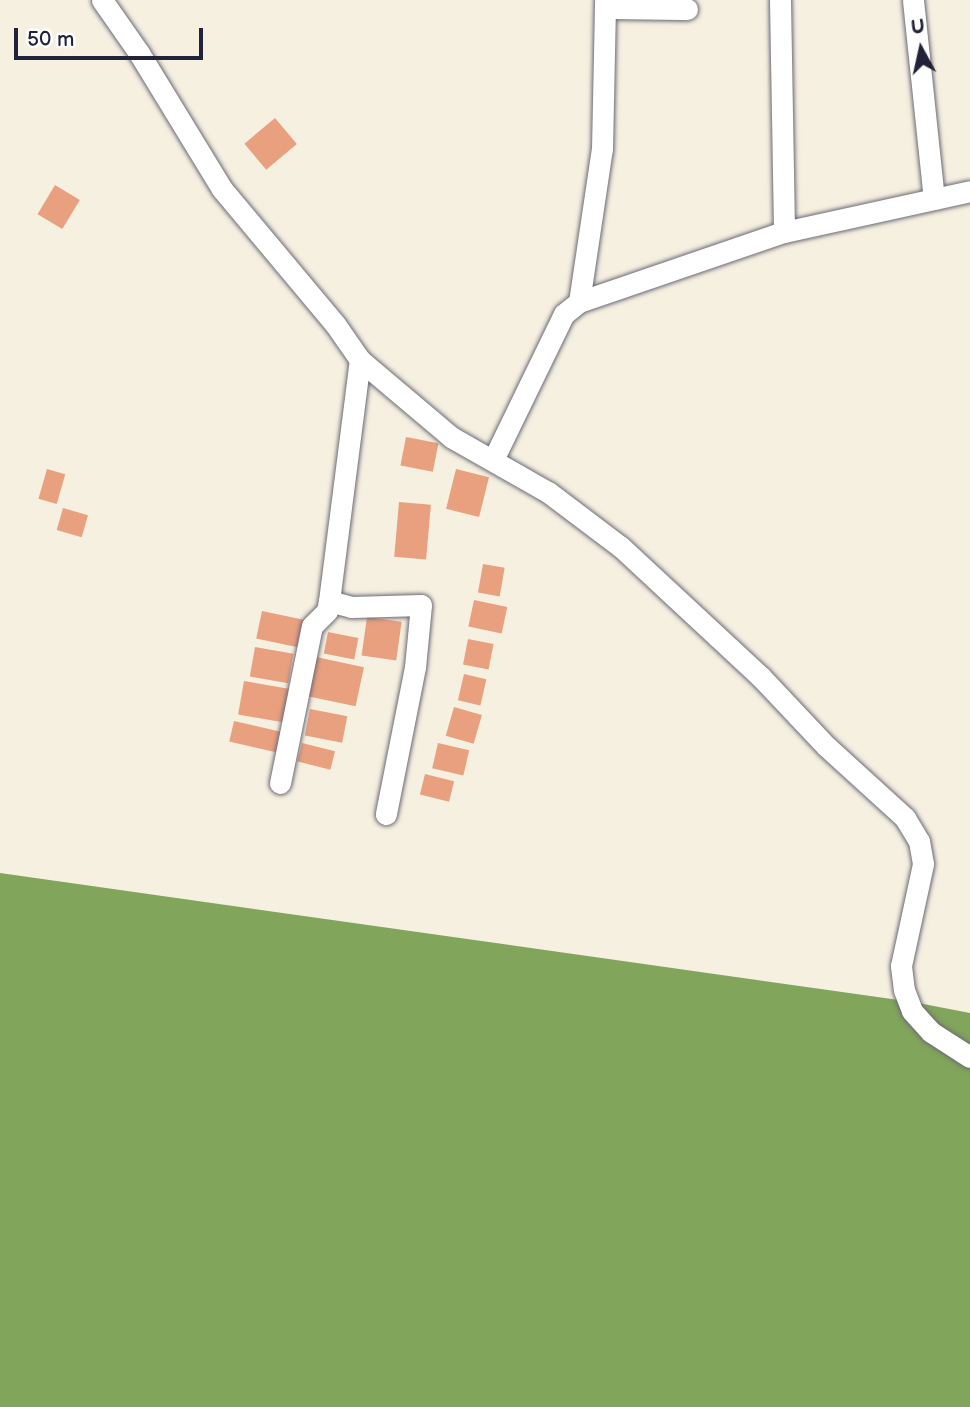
<!DOCTYPE html>
<style>
body{margin:0}
#map{position:relative;width:970px;height:1407px;overflow:hidden;background:#f6f0e1;font-family:"Balsamiq Sans",sans-serif}
div>[style]{position:absolute}
[style*='--x']{left:calc(var(--x)*1px);top:calc(var(--y)*1px);width:calc(var(--w)*1px);rotate:calc(var(--a)*1deg)}
.forest>*{inset:0;background:#80a55b}
.building>*{inset:0;background:#e9a07f;transform-origin:0 0}
.roads{filter:drop-shadow(0 0 2px #6c6a75) drop-shadow(0 0 2px #6c6a75)}
.street>*{height:21px;margin:-10.5px;padding:0 10.5px;transform-origin:10.5px;border-radius:10.5px;background:#fff}
span{translate:-50% -50%;white-space:nowrap;text-align:center;line-height:1.15;-webkit-text-stroke:6px #fff;paint-order:stroke}
.north{position:absolute;left:886px;top:14px;width:70px;height:70px;-webkit-text-stroke:5px #fff;paint-order:stroke;rotate:352deg;font-size:19px;font-weight:700;line-height:28px;text-align:center;color:#22223b}
.north::after{content:'';display:block;margin:auto;width:24px;height:32px;background:#22223b;clip-path:polygon(50% 0,100% 100%,50% 72%,0 100%)}
.scale{position:absolute;left:14px;top:28px;width:189px;height:32px;box-sizing:border-box;border:4px solid #22223b;border-top:0;padding-left:9px;font-size:21px;line-height:24px;white-space:nowrap;color:#22223b;-webkit-text-stroke:5px #fff;paint-order:stroke}
</style>
<div id="map">
<div class="forest">
<i style="clip-path:polygon(0 873px,913px 1002px,970px 1013px,970px 1407px,0 1407px)"></i>
</div>
<div class="building">
<i style="left:275px;top:118px;width:34px;height:40px;rotate:50deg"></i>
<i style="left:55px;top:185px;width:29px;height:34px;rotate:31deg"></i>
<i style="left:406px;top:437px;width:33px;height:29px;rotate:11deg"></i>
<i style="left:47px;top:469px;width:19px;height:31px;rotate:16deg"></i>
<i style="left:456px;top:469px;width:34px;height:41px;rotate:14deg"></i>
<i style="left:399px;top:502px;width:32px;height:55px;rotate:5deg"></i>
<i style="left:63px;top:508px;width:26px;height:23px;rotate:16deg"></i>
<i style="left:483px;top:564px;width:22px;height:29px;rotate:10deg"></i>
<i style="left:474px;top:600px;width:34px;height:27px;rotate:12deg"></i>
<i style="left:262px;top:611px;width:45px;height:28px;rotate:12deg"></i>
<i style="left:367px;top:617px;width:35px;height:39px;rotate:8deg"></i>
<i style="left:328px;top:632px;width:31px;height:22px;rotate:11deg"></i>
<i style="left:468px;top:639px;width:26px;height:26px;rotate:11deg"></i>
<i style="left:255px;top:647px;width:39px;height:30px;rotate:10deg"></i>
<i style="left:316px;top:657px;width:49px;height:40px;rotate:12deg"></i>
<i style="left:464px;top:674px;width:23px;height:27px;rotate:13deg"></i>
<i style="left:244px;top:681px;width:51px;height:34px;rotate:10deg"></i>
<i style="left:454px;top:707px;width:29px;height:30px;rotate:16deg"></i>
<i style="left:310px;top:709px;width:38px;height:27px;rotate:11deg"></i>
<i style="left:234px;top:721px;width:49px;height:21px;rotate:13deg"></i>
<i style="left:302px;top:743px;width:34px;height:19px;rotate:14deg"></i>
<i style="left:438px;top:743px;width:32px;height:26px;rotate:13deg"></i>
<i style="left:425px;top:774px;width:30px;height:21px;rotate:14deg"></i>
</div>
<div class="roads">
<div class="street">
<i style="--x:102;--y:0;--w:65;--a:55.1"></i>
<i style="--x:139;--y:53;--w:159;--a:58.6"></i>
<i style="--x:222;--y:189;--w:176;--a:50.1"></i>
<i style="--x:335;--y:324;--w:44;--a:55.2"></i>
<i style="--x:360;--y:360;--w:119;--a:40.2"></i>
<i style="--x:451;--y:437;--w:112;--a:29.6"></i>
<i style="--x:548;--y:492;--w:91;--a:37"></i>
<i style="--x:621;--y:547;--w:190;--a:42.9"></i>
<i style="--x:760;--y:676;--w:96;--a:46.7"></i>
<i style="--x:826;--y:746;--w:107;--a:42.3"></i>
<i style="--x:905;--y:818;--w:27;--a:59"></i>
<i style="--x:919;--y:841;--w:23;--a:80"></i>
<i style="--x:923;--y:864;--w:104;--a:102.2"></i>
<i style="--x:901;--y:966;--w:24;--a:83"></i>
<i style="--x:904;--y:990;--w:22;--a:69"></i>
<i style="--x:912;--y:1011;--w:28;--a:48"></i>
<i style="--x:931;--y:1032;--w:46;--a:32.7"></i>
<i style="--x:780;--y:0;--w:232;--a:89"></i>
<i style="--x:913;--y:0;--w:200;--a:84"></i>
<i style="--x:605;--y:8;--w:82;--a:0.7"></i>
<i style="--x:579;--y:302;--w:155;--a:-81.5"></i>
<i style="--x:602;--y:149;--w:149;--a:-88.8"></i>
<i style="--x:493;--y:460;--w:162;--a:-64.1"></i>
<i style="--x:564;--y:314;--w:19;--a:-39"></i>
<i style="--x:579;--y:302;--w:217;--a:-18.9"></i>
<i style="--x:784;--y:232;--w:190;--a:-12.4"></i>
<i style="--x:329;--y:601;--w:23;--a:15"></i>
<i style="--x:351;--y:607;--w:70;--a:-1.6"></i>
<i style="--x:421;--y:605;--w:62;--a:95.5"></i>
<i style="--x:415;--y:667;--w:150;--a:101.2"></i>
<i style="--x:280;--y:783;--w:160;--a:-78.5"></i>
<i style="--x:312;--y:626;--w:21;--a:-45"></i>
<i style="--x:327;--y:611;--w:10;--a:-79"></i>
<i style="--x:329;--y:601;--w:243;--a:-82.7"></i>
</div>
</div>
<div class="north">U</div>
<div class="scale">50 m</div>
</div>
